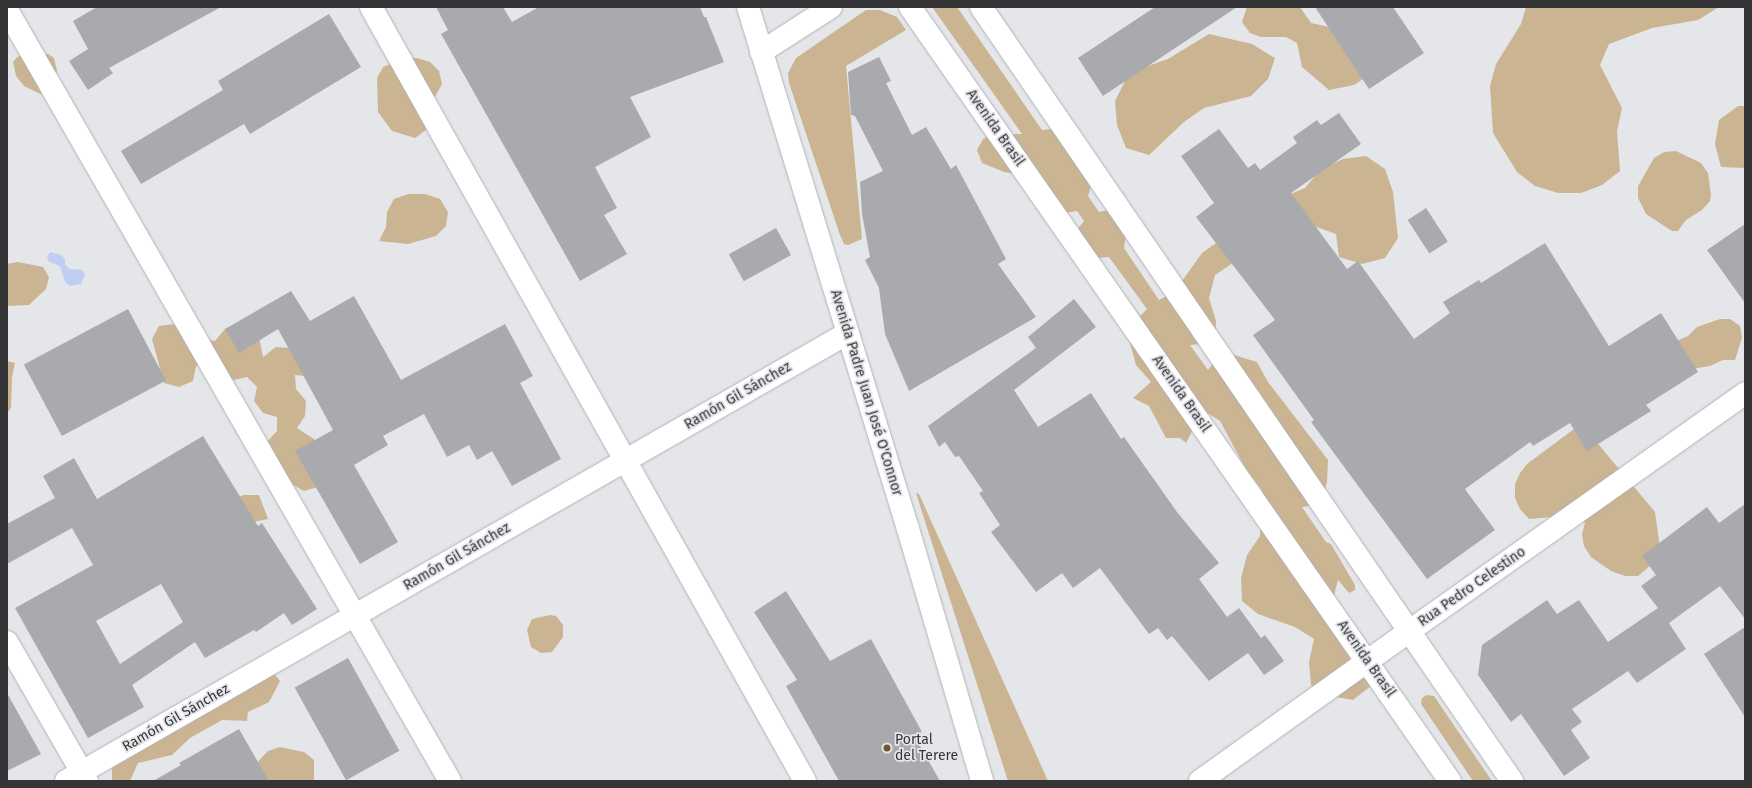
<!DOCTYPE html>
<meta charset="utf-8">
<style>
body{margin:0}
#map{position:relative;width:1752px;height:788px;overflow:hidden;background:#e5e6ea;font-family:"Fira Sans",sans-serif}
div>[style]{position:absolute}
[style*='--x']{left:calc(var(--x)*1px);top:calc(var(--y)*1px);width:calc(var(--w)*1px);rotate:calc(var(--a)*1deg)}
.green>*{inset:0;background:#cbb492}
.water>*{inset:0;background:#c1cef4}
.building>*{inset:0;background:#a9aaae;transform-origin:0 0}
.roads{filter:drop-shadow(0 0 1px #b1b3b7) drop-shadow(0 0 1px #b1b3b7)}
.minor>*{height:22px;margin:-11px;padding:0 11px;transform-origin:11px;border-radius:11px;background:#fff}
.secondary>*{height:22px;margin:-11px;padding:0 11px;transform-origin:11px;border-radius:11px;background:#fff}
.primary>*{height:22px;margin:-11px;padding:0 11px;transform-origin:11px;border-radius:11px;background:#fff}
.dots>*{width:11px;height:11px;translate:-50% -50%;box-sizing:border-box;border:2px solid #e5e6ea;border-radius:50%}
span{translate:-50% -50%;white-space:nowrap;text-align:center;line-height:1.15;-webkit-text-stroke:3.5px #e5e6ea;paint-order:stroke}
.street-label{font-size:14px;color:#353537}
.poi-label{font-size:14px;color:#353537}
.left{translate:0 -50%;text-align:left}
.frame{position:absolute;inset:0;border:8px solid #353537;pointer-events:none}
</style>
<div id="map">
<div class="green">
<i style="clip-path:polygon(932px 7px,957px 7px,1042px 130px,1050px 129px,1062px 131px,1091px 186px,1088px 196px,1099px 212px,1114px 209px,1127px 227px,1124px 248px,1159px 300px,1175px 291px,1202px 253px,1243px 224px,1260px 207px,1305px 188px,1321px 169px,1343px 159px,1366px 156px,1385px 169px,1393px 192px,1398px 238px,1385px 258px,1362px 264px,1339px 257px,1336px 234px,1314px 226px,1291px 224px,1215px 275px,1209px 298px,1216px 321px,1215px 343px,1190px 345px,1208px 370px,1212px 365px,1234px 355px,1257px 362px,1268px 382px,1328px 460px,1327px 482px,1320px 504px,1302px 507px,1326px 542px,1331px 544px,1355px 585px,1355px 590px,1349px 593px,1338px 580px,1330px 611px,1371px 686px,1353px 700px,1330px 696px,1311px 685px,1309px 662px,1314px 639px,1295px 627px,1258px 614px,1242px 601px,1241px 578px,1247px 555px,1260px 536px,1262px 490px,1247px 471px,1220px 421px,1203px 410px,1186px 443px,1180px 438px,1166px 438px,1149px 406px,1133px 398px,1151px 382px,1136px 365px,1130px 343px,1136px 320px,1147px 309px,1109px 257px,1088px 259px,1076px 231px,1084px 221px,1077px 211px,1059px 214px,1016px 174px,1004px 172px,982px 163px,977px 150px,983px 139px,994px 134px,1022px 134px)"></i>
<i style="clip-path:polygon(1247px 7px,1300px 7px,1311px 23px,1334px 28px,1363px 79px,1354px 85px,1329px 90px,1302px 67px,1297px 43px,1286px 37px,1261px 37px,1250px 33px,1242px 22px)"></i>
<i style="clip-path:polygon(1526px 7px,1719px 7px,1698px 20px,1652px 28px,1609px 44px,1600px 65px,1622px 108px,1617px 131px,1620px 171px,1602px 185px,1581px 193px,1558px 193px,1535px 186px,1517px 172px,1493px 133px,1490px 86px,1496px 64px,1521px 24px)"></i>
<i style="clip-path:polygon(866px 10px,880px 10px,897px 17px,906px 30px,846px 66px,862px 239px,848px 245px,844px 244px,840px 235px,789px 83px,788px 73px,796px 58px)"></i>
<i style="clip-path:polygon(1209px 34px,1252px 44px,1275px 58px,1268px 79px,1251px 96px,1204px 108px,1184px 122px,1149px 155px,1126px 148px,1117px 125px,1115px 101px,1126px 79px,1145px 67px,1168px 59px)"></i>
<i style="clip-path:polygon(29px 54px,48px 54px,54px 58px,57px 71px,51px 90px,41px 94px,36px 92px,24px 86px,16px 76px,13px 62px,17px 57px)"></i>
<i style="clip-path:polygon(405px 58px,417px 58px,430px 62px,439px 71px,442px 84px,431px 104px,426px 130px,415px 138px,392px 131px,378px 112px,377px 78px,383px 67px)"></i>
<i style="clip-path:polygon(1738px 106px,1745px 106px,1745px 168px,1721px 167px,1715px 144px,1719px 120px)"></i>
<i style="clip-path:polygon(1676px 151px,1701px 163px,1708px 173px,1711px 195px,1710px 201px,1702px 210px,1686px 220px,1678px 231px,1672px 231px,1646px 214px,1638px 198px,1638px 186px,1654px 158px,1664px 152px)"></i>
<i style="clip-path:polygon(408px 194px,425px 194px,440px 199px,448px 212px,446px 226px,436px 236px,408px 244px,379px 241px,386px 227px,387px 212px,394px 199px)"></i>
<i style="clip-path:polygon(18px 262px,43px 267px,49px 277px,46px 289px,29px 305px,7px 306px,7px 264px)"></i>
<i style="clip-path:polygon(1720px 319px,1730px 319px,1740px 326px,1742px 338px,1735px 360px,1723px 360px,1710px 366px,1686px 370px,1667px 345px,1688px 336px,1697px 327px)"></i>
<i style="clip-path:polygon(242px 322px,257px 327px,263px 357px,276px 347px,291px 348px,304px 376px,295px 375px,296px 389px,306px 401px,305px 416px,297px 428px,323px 445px,318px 487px,304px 491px,283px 479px,265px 444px,277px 431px,277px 417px,263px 413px,254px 401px,257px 387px,247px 377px,233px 380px,219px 374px,209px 361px,196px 366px,193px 381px,179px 387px,164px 383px,152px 339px,159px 326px,174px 324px,189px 327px,201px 338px,215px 341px,225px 329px)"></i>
<i style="clip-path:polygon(7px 361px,15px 363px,12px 377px,11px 408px,7px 413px)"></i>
<i style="clip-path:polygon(1574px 429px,1594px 439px,1655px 512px,1660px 548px,1657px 560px,1638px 576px,1625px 576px,1611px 571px,1591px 557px,1584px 546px,1582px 534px,1585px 523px,1576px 515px,1529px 519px,1520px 509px,1515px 498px,1515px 484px,1520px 473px,1527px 464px)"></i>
<i style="clip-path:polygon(916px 493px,919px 494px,1048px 781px,1008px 781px)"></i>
<i style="clip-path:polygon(244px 495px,259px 495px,268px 519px,253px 522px,216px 505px)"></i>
<i style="clip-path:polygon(550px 615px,556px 616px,563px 625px,563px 637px,552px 652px,541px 653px,531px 647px,527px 630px,532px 619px)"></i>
<i style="clip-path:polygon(272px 671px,280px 681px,269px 702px,248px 712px,247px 721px,222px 720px,190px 738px,172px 755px,138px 763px,130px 781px,112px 781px,112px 755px)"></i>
<i style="clip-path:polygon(1427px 695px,1434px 696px,1492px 781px,1473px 781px,1421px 704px,1422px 698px)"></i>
<i style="clip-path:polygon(280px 747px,304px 752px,314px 760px,314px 781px,223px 781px,249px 771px,268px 751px)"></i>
</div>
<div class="water">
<i style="clip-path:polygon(50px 252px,61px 255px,65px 259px,65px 265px,70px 269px,82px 270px,85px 275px,81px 284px,70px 286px,65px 282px,60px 266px,49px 262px,47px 257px)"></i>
</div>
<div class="building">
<i style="clip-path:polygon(97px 7px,221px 7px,109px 68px,113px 73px,88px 90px,69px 61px,88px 49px,73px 21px)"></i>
<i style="clip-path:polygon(436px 7px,503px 7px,512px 22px,539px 7px,700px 7px,704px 17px,706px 17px,724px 62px,630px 97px,651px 137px,595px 167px,617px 208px,604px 215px,627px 254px,580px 281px,441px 34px,448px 30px)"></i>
<i style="clip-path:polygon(1155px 7px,1237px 7px,1103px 96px,1078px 58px)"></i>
<i style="clip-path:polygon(1315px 7px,1393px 7px,1424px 53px,1369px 89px)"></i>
<i style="clip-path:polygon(329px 14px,361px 67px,250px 134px,244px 124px,141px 184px,121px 151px,223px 90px,218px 81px)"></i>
<i style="clip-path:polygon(879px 57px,891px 81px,886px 83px,912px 135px,926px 127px,951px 169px,956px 165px,1006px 259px,998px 264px,1036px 317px,909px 391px,885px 334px,879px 288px,865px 260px,870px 257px,862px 214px,860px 182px,883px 171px,855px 116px,851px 115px,848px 72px)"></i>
<i style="clip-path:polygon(1339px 113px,1361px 144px,1291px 193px,1347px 269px,1358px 261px,1414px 339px,1450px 313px,1443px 302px,1479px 280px,1481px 283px,1545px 243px,1609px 346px,1661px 313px,1698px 372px,1646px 405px,1651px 411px,1587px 451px,1570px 423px,1533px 446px,1530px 442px,1465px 489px,1495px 530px,1427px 579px,1311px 422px,1314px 420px,1253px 335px,1275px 320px,1196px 217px,1214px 203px,1181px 156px,1219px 129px,1248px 168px,1255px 163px,1260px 170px,1297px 143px,1293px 137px,1317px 120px,1321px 125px)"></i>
<i style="left:1426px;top:208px;width:40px;height:22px;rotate:57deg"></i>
<i style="clip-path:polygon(1745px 224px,1745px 303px,1707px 250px)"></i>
<i style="left:776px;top:228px;width:31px;height:54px;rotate:61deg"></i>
<i style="clip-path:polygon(291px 291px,310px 321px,354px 296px,401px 380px,505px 324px,533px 376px,520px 383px,561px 459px,512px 486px,492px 451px,477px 460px,469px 445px,447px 457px,424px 414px,383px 436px,388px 445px,354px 465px,398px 542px,360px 564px,295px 451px,333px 430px,278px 329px,239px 353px,225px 329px)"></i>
<i style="clip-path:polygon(1074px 299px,1096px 327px,1014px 390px,1038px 427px,1091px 393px,1121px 439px,1124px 437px,1177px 512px,1219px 563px,1199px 579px,1227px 617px,1239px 608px,1261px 638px,1265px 635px,1284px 661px,1264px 675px,1248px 653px,1209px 681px,1172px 636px,1167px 640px,1158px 628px,1149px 634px,1100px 568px,1073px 588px,1062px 573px,1036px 592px,991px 532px,1000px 525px,979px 493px,983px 491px,959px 456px,955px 457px,945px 442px,939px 447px,928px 426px,1036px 348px,1028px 337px)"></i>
<i style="left:128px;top:309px;width:81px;height:118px;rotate:62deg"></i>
<i style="clip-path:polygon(evenodd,203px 436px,258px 526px,262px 523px,317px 609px,292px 625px,284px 613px,256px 632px,254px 630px,205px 658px,195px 642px,132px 685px,144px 707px,88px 738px,15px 608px,93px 565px,72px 528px,7px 564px,7px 524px,55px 498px,43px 476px,74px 458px,97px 499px,203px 436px,161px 584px,183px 622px,120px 664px,96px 621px,161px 584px)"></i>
<i style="clip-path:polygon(1745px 504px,1745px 619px,1720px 586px,1669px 623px,1686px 649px,1637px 683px,1628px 671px,1572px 709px,1582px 722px,1571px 730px,1590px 758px,1564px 776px,1521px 714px,1511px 722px,1478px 675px,1482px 645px,1547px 600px,1557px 614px,1579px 600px,1608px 642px,1658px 608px,1641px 586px,1656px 575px,1642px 556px,1707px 507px,1719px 523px)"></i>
<i style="clip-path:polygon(786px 591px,830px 661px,871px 639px,922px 732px,915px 737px,940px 781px,839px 781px,786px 686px,797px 680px,754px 612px)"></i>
<i style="clip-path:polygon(1745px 627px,1745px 717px,1704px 654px)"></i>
<i style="left:348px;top:658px;width:106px;height:61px;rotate:61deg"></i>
<i style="clip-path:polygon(7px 693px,41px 754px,7px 771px)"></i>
<i style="clip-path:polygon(239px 729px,269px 781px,153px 781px,181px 765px,179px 763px)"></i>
</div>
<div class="roads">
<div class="minor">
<i style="--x:371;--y:7;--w:887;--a:60.72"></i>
<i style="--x:7;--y:10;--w:889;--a:60.12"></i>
<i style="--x:761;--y:52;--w:83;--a:-32.7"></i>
<i style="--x:1408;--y:632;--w:413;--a:-35.3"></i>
<i style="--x:7;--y:642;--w:160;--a:60.1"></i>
<i style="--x:66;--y:781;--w:901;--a:-29.81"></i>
</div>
<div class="secondary">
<i style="--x:748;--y:7;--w:546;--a:72.96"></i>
<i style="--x:908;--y:529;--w:263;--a:73.6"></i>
<i style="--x:1200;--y:781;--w:256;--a:-35.6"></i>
</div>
<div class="primary">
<i style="--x:910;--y:7;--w:944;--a:55.1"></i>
<i style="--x:981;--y:7;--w:939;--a:55.55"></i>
</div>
</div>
<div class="dots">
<i style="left:887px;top:748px;background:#715528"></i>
</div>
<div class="street-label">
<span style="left:995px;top:128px;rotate:55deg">Avenida Brasil</span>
<span style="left:866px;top:393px;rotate:73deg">Avenida Padre Juan José O'Connor</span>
<span style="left:1181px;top:394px;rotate:55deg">Avenida Brasil</span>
<span style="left:738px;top:396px;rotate:-30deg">Ramón Gil Sánchez</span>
<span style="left:457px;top:557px;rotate:-30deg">Ramón Gil Sánchez</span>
<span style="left:1472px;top:587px;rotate:-35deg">Rua Pedro Celestino</span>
<span style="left:1366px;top:659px;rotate:55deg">Avenida Brasil</span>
<span style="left:176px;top:718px;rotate:-30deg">Ramón Gil Sánchez</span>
</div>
<div class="poi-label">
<span class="left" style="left:895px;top:748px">Portal<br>del Terere</span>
</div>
<div class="frame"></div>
</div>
